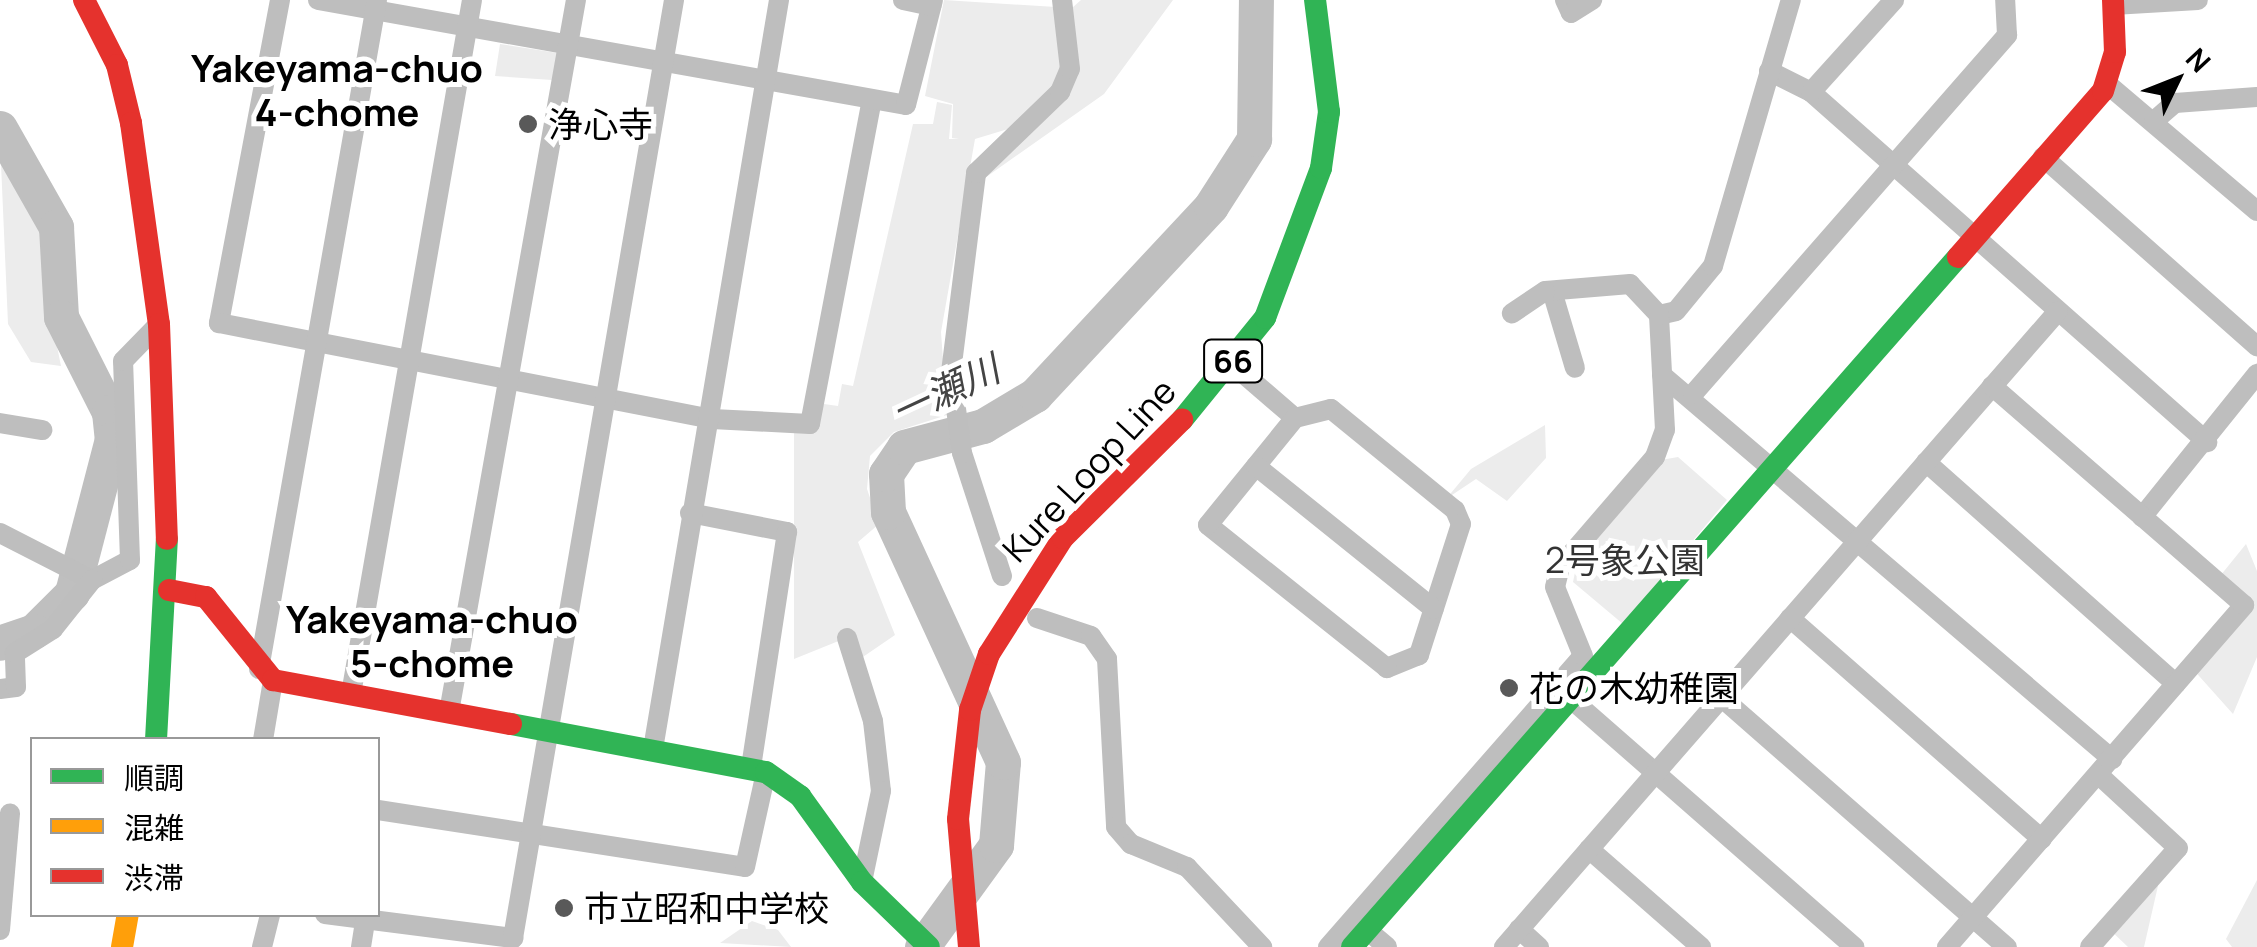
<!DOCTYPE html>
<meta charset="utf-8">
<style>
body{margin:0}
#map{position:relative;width:2257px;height:947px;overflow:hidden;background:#fff;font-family:Manrope,"Noto Sans JP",sans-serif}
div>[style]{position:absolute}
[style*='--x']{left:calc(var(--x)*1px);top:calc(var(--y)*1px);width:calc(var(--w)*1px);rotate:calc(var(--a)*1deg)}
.green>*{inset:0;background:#ececec}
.river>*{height:35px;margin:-17.5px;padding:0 17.5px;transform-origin:17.5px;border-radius:17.5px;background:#bfbfbf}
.street>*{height:20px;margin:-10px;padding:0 10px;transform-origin:10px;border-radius:10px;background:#bebebe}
.fast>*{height:22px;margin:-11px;padding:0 11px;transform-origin:11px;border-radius:11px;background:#30b455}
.slow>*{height:22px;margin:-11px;padding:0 11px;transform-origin:11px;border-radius:11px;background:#ff9f0a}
.jam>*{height:22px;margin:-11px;padding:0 11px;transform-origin:11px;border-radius:11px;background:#e5322d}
.dots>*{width:28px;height:28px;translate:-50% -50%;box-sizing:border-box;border:5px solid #fff;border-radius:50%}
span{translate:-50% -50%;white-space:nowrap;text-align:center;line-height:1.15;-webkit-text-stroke:10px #fff;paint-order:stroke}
.shield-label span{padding:2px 8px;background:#fff;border:2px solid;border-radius:8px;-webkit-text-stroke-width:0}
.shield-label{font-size:32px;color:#000;font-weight:700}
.poi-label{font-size:35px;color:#000}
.left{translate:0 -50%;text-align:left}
.street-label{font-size:35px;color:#000}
.park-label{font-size:35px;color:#333}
.neighbourhood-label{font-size:38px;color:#000;font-weight:700}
.water-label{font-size:38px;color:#444;font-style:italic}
.legend{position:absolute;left:30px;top:737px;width:350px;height:180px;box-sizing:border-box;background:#fff;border:2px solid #999;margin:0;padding:12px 18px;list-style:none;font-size:30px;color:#000}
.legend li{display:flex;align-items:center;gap:20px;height:50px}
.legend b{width:50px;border:2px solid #999}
.north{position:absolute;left:2127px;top:30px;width:100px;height:100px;-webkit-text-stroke:8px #fff;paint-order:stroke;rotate:47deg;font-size:28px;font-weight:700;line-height:40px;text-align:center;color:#000}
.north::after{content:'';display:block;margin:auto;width:35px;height:45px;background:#000;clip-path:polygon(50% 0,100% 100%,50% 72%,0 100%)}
</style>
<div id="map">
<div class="green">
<i style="clip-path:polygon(944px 0,1072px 8px,1081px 0,1173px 0,1104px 94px,982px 180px,1008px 129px,975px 139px,941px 332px,947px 415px,894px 432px,870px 456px,867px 489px,879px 524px,858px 542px,895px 635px,857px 661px,846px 638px,794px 659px,794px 433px,814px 425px,824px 404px,838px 406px,842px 384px,853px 386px,913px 124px,933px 124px,937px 102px,952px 105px,949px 139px,959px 139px,952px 138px,953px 104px,925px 96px)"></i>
<i style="clip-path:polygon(500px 44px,564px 54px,552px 80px,495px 76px)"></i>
<i style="clip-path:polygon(0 141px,50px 233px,45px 287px,61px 366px,31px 362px,8px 324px)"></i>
<i style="clip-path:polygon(1545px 425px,1546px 458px,1507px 501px,1476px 479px,1446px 499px,1471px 469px)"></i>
<i style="clip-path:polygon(1678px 457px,1727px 500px,1623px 624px,1573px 582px,1579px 553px,1661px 460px)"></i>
<i style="clip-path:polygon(2246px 544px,2257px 571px,2257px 657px,2233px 714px,2191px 667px,2243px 605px,2216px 581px)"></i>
<i style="clip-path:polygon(2163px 864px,2144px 947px,2128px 947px,2107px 927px)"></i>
<i style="clip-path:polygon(2257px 880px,2257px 947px,2232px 947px,2226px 939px)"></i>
<i style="clip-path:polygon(752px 921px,778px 930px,791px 947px,720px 943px)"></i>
</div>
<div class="river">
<i style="--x:0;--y:128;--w:114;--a:60.5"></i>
<i style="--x:56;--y:227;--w:90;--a:86.8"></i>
<i style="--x:61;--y:317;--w:106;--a:63.2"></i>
<i style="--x:109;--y:412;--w:27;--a:84"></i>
<i style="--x:112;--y:439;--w:159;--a:104.6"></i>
<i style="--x:72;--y:593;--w:54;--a:135"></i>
<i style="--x:34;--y:631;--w:36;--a:161"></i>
<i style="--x:922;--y:947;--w:126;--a:-54"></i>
<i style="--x:996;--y:845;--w:83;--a:-85.2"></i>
<i style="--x:1003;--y:762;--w:275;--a:-114.7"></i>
<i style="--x:888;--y:512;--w:38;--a:-93"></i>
<i style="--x:886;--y:474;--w:32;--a:-56"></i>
<i style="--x:904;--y:447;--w:82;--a:-14.9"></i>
<i style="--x:983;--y:426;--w:61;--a:-30.8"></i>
<i style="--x:1035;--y:395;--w:258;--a:-47"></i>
<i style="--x:1211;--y:206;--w:80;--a:-57.3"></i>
<i style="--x:1254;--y:139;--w:139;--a:-89.2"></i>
</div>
<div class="street">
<i style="--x:280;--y:0;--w:329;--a:100.7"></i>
<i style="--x:219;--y:323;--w:502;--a:11.02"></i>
<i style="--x:712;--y:419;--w:98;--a:2.9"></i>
<i style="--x:810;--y:424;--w:327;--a:-79.2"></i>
<i style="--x:318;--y:0;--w:597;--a:10.12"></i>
<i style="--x:906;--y:105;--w:108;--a:-75.6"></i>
<i style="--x:903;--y:0;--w:29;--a:12"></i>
<i style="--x:1565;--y:0;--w:14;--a:65"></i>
<i style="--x:1571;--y:13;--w:25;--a:-32"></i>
<i style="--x:2113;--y:5;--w:85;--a:-3.4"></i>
<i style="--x:1769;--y:71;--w:47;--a:26.6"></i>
<i style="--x:1811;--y:92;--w:529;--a:41.47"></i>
<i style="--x:2106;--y:83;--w:198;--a:40.3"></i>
<i style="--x:1811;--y:92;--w:124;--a:-47.9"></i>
<i style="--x:2154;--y:121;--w:28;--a:-41"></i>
<i style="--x:2175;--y:103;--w:82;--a:-4.2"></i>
<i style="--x:2043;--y:157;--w:286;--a:41.5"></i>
<i style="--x:1552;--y:291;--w:80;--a:73.4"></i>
<i style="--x:1659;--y:315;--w:17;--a:-13"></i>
<i style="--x:1676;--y:311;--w:58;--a:-50.6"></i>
<i style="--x:1713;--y:266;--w:277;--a:-73.7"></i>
<i style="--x:1231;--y:363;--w:84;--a:40.7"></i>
<i style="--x:1295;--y:418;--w:37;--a:-14"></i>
<i style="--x:1331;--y:409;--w:160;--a:39.2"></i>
<i style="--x:1455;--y:510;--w:15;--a:67"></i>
<i style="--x:1461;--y:524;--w:138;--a:107.8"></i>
<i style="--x:1419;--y:655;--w:35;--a:158"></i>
<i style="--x:1387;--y:668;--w:229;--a:-141.4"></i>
<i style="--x:1208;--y:525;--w:138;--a:-50.9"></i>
<i style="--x:1662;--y:375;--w:592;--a:40.48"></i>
<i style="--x:1693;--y:394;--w:477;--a:-48.8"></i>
<i style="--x:2007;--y:35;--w:35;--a:-93"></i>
<i style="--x:0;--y:423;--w:43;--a:9.5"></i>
<i style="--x:1926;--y:462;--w:334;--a:41.6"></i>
<i style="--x:1256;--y:466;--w:228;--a:38.8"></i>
<i style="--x:690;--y:513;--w:99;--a:11.1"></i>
<i style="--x:787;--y:532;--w:238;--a:98.7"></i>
<i style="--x:2142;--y:517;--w:184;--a:-51.2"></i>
<i style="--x:0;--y:533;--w:103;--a:27.1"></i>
<i style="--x:92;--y:580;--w:43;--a:-27.8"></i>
<i style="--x:130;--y:560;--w:199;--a:-92"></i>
<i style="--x:123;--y:361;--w:52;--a:-45.8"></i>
<i style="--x:1002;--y:576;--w:129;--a:-108"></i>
<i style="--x:962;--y:453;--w:82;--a:-97.7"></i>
<i style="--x:951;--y:372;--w:201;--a:-82.8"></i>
<i style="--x:976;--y:173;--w:117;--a:-44"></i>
<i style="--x:1060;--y:92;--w:25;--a:-67"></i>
<i style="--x:1070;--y:69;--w:69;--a:-96.6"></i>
<i style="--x:1037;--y:618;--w:57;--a:18.4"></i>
<i style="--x:1091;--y:636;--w:28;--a:55"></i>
<i style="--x:1107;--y:659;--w:168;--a:86.9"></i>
<i style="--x:1116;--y:827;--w:23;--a:49"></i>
<i style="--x:1131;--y:844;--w:61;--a:22.3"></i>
<i style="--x:1187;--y:867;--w:110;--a:46.8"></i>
<i style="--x:1790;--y:618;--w:335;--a:41.3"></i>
<i style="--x:847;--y:638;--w:87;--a:72.6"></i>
<i style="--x:873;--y:721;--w:70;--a:83.5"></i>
<i style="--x:881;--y:791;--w:93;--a:101.8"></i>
<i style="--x:259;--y:669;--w:679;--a:-80"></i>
<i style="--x:0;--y:689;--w:16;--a:-7"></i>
<i style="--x:16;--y:687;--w:34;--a:-92"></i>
<i style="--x:15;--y:653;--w:45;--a:-32.3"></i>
<i style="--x:53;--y:629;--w:63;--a:-51.5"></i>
<i style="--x:351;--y:694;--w:704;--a:-80.11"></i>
<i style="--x:1721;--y:697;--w:380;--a:41.2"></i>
<i style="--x:1570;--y:698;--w:378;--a:41.2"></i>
<i style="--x:449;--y:712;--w:723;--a:-79.89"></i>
<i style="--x:263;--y:740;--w:61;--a:-80.5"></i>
<i style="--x:653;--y:749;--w:760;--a:-80.45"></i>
<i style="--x:378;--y:810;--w:371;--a:8.8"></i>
<i style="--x:745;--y:867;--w:97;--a:-77.5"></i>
<i style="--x:1589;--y:849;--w:149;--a:41.2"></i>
<i style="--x:325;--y:914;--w:190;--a:7.3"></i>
<i style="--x:513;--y:938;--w:952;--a:-80.26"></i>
<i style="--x:1519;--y:929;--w:27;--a:42"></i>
<i style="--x:0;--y:930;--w:117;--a:-85.1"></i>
<i style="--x:1367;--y:930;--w:26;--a:40"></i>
<i style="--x:262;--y:947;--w:34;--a:-76"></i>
<i style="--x:361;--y:947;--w:26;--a:-81"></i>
<i style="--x:1328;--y:947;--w:387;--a:-48.8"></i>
<i style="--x:1583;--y:656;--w:74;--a:-112.1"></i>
<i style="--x:1555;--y:587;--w:21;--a:-76"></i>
<i style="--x:1560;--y:567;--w:145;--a:-49.2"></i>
<i style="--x:1655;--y:457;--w:29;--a:-70"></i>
<i style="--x:1665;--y:430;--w:115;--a:-93"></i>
<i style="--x:1659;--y:315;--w:42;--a:-133.1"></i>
<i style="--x:1630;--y:284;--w:85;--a:175.3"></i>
<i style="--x:1545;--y:291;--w:40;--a:146"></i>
<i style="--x:1504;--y:947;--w:843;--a:-48.94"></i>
<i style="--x:1947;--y:947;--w:453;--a:-49"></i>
<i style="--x:2244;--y:605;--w:334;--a:-139"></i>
<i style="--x:2090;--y:947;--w:132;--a:-48.4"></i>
<i style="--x:2178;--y:848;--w:108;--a:-137.3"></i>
</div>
<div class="fast">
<i style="--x:1182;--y:420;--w:132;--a:-50.9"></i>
<i style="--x:1265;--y:318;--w:160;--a:-69.5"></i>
<i style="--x:1321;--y:168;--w:57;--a:-81.9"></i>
<i style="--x:1329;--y:112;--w:113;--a:-97.1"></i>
<i style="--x:511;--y:724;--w:259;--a:10.7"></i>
<i style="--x:766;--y:772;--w:42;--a:35.2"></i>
<i style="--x:800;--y:796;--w:106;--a:54.2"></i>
<i style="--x:862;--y:882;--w:93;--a:44.1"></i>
<i style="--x:156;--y:740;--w:201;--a:-86.9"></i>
<i style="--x:1352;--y:947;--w:918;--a:-48.71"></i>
</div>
<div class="slow">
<i style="--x:122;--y:947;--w:34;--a:-80"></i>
</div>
<div class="jam">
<i style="--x:84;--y:0;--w:73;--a:63.1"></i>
<i style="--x:117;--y:65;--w:60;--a:76.4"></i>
<i style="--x:131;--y:123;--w:203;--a:82.1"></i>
<i style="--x:159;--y:324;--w:215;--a:87.9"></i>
<i style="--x:1958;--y:257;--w:220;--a:-48.9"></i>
<i style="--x:2103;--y:91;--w:41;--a:-72.9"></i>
<i style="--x:2115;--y:52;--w:52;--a:-92.2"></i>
<i style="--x:169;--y:590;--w:38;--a:11"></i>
<i style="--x:206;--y:597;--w:107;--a:51.1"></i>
<i style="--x:273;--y:680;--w:242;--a:10.5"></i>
<i style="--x:969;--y:947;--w:128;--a:-94.9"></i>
<i style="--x:958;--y:819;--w:110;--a:-83.7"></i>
<i style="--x:970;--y:710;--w:59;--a:-71.3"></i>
<i style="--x:989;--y:654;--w:138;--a:-57.5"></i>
<i style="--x:1063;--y:538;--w:168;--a:-44.8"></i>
</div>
<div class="dots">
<i style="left:528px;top:124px;background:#595959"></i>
<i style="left:1509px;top:688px;background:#595959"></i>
<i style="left:564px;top:908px;background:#595959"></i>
</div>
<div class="shield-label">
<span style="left:1233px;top:361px">66</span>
</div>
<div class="poi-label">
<span class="left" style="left:548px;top:124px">浄心寺</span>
<span class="left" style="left:1529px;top:688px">花の木幼稚園</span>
<span class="left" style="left:584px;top:908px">市立昭和中学校</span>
</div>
<div class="street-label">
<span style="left:1089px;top:470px;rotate:-47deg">Kure Loop Line</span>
</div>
<div class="park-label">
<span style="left:1625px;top:560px">2号象公園</span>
</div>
<div class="neighbourhood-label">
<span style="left:337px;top:90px">Yakeyama-chuo<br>4-chome</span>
<span style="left:432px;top:641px">Yakeyama-chuo<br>5-chome</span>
</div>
<div class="water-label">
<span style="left:945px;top:390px;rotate:-25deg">一瀬川</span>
</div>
<ul class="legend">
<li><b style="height:12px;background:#30b455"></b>順調</li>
<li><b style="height:12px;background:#ff9f0a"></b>混雑</li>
<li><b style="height:12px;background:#e5322d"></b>渋滞</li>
</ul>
<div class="north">N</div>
</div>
